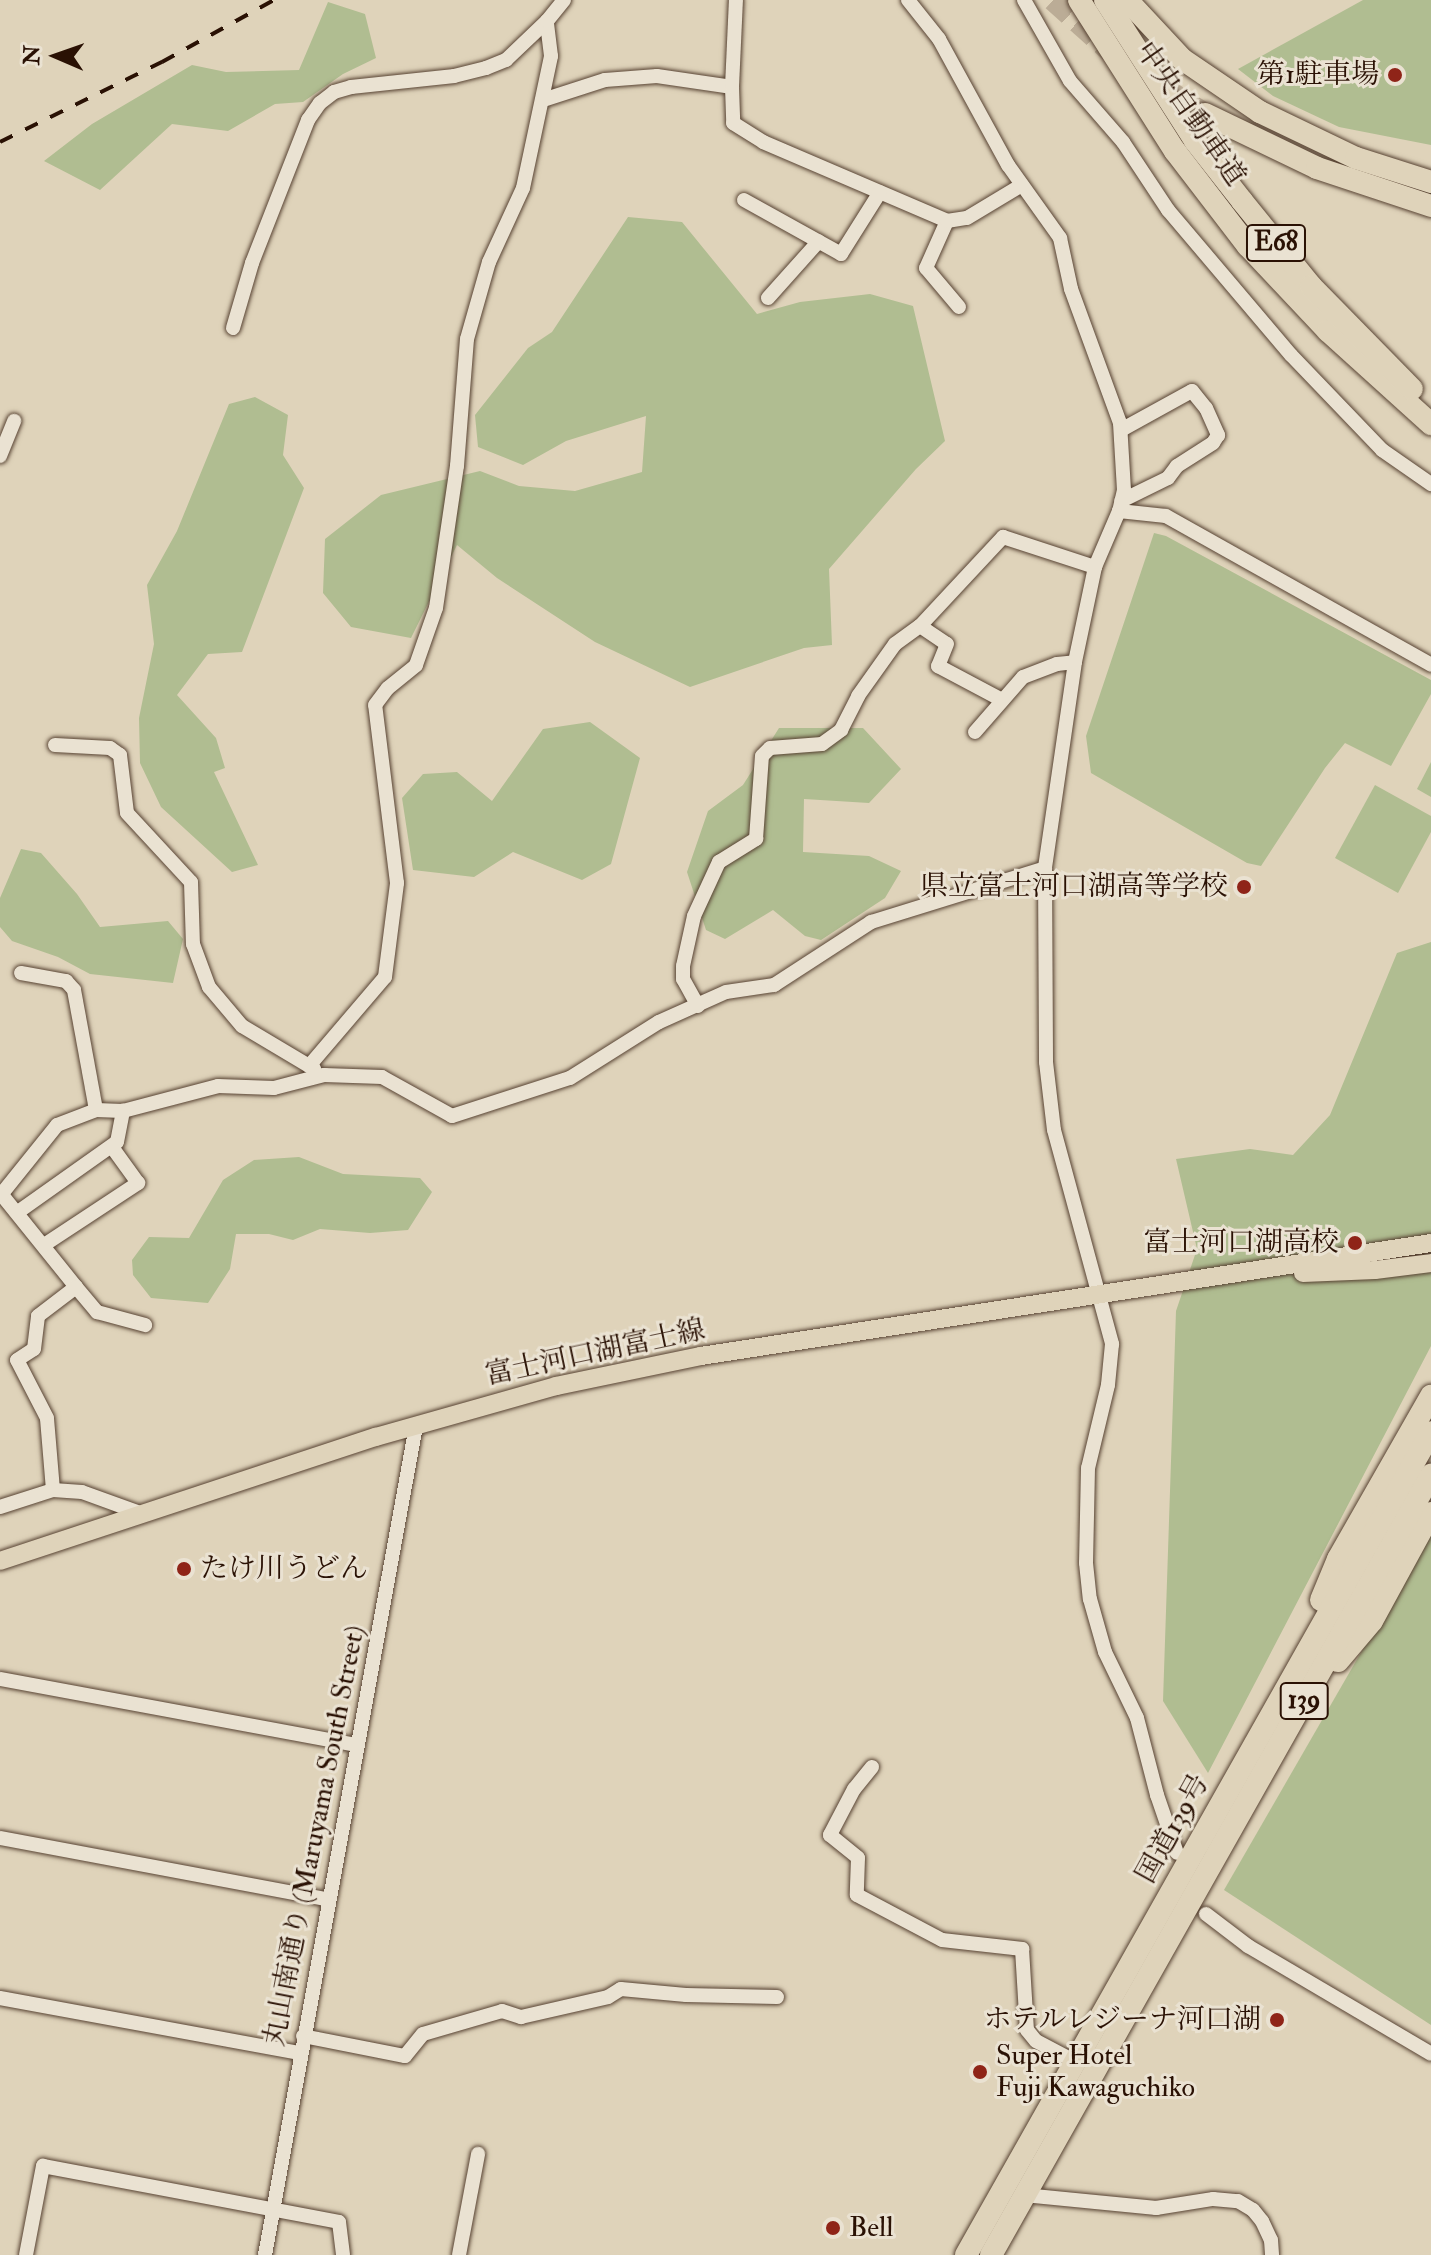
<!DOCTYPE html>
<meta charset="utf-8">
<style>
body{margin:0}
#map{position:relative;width:1431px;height:2255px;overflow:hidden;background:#dfd3ba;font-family:"IM FELL Double Pica","Noto Serif JP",serif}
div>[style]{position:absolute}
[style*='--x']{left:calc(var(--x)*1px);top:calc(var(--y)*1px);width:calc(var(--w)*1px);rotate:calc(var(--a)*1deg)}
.green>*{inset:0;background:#b0bd91}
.highway-tunnel>*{height:22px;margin-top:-11px;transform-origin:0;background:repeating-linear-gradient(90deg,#bbac96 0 22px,transparent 0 33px)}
.roads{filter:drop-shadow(0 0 2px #574232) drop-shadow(0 0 2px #574232)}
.minor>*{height:14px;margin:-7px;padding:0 7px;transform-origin:7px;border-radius:7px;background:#eae2d2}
.major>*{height:18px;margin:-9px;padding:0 9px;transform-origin:9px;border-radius:9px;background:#dfd3ba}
.highway>*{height:22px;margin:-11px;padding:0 11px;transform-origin:11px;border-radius:11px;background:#dfd3ba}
.rail>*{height:4px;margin-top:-2px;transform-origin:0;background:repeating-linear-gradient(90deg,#2a1104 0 14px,transparent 0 28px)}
.dots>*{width:22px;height:22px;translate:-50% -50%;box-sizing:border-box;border:4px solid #eae2d2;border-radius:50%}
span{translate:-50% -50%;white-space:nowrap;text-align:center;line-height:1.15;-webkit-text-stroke:6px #eae2d2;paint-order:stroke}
.shield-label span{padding:2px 6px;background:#eae2d2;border:2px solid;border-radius:6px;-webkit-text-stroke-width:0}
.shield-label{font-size:26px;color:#2a1104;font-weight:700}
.poi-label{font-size:28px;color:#2a1104}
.right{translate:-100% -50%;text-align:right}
.left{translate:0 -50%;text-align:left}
.street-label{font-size:28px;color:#2a1104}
.north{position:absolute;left:16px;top:16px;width:80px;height:80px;-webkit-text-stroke:6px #eae2d2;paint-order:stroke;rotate:272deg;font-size:22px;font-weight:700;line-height:32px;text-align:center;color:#2a1104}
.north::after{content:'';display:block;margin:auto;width:28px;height:36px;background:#2a1104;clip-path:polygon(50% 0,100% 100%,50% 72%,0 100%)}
</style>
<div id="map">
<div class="green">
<i style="clip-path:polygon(1363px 0,1431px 0,1431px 145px,1339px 127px,1273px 96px,1238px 69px)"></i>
<i style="clip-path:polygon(328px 2px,365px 14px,376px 58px,343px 74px,303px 102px,275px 104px,228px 131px,172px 124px,100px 190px,44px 161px,92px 124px,192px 65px,226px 72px,299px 70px)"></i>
<i style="clip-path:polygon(628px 217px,682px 222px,757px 314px,800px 302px,870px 294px,913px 306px,945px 441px,916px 469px,829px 569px,832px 645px,804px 648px,690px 687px,595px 642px,497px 578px,457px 545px,411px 638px,351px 627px,323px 593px,325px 539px,381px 495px,480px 471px,519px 486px,575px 491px,642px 472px,646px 416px,566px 441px,523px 465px,478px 447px,475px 415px,528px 348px,552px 332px)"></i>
<i style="clip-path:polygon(255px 397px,288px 415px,283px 455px,304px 488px,242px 652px,208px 654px,177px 695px,216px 738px,225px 768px,214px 772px,258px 865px,232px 872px,161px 807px,140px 763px,139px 718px,154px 644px,147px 585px,177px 531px,229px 404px)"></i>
<i style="clip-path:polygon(1154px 533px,1166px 536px,1431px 680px,1431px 694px,1391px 766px,1345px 743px,1325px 768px,1261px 866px,1247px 863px,1091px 773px,1086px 736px)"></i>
<i style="clip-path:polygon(590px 722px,640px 758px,611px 864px,582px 880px,513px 852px,474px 877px,413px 870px,402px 798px,423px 774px,457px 772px,492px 801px,543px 729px)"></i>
<i style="clip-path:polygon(779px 728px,863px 728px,901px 769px,869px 803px,804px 799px,803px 852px,869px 856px,901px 871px,885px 898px,821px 940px,805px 936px,773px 910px,725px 939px,706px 930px,687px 872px,708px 811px,743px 785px)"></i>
<i style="clip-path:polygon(1431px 762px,1431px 797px,1417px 789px)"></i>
<i style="clip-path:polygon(1375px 785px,1431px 816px,1431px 832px,1398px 893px,1335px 858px)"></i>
<i style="clip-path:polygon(21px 849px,41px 853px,77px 894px,100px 927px,168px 921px,183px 939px,173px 983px,90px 974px,58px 957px,12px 941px,0 927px,0 898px)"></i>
<i style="clip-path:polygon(1431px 942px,1431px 1346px,1208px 1773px,1163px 1701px,1176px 1311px,1197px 1249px,1176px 1159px,1250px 1149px,1293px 1155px,1330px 1115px,1397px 953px)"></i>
<i style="clip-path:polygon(299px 1157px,343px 1174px,420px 1178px,432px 1192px,408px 1230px,370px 1233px,320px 1229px,293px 1240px,269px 1234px,236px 1234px,230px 1269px,208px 1303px,151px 1298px,133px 1275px,132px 1260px,149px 1237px,189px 1238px,223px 1180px,254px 1160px)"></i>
<i style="clip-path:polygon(1431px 1531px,1431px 2025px,1224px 1890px)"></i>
</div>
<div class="highway-tunnel">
<i style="--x:1053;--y:0;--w:78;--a:41.9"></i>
<i style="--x:1159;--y:85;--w:54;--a:32.2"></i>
</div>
<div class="roads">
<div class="minor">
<i style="--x:908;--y:0;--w:50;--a:51.5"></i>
<i style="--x:939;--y:39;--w:144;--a:61.3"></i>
<i style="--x:1008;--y:165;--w:90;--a:54.5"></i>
<i style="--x:1060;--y:238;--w:52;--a:77.8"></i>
<i style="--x:1071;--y:289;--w:143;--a:69.9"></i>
<i style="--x:1120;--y:423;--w:67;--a:86.6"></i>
<i style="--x:1124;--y:490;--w:22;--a:103"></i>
<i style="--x:1119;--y:511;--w:61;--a:113.2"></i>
<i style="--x:1095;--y:567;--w:97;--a:101.9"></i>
<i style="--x:1075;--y:662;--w:208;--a:98.3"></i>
<i style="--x:1045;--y:868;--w:194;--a:89.7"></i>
<i style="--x:1046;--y:1062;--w:68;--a:83.3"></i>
<i style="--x:1054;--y:1130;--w:222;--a:74.8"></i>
<i style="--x:1112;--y:1344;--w:41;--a:95.6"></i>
<i style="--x:1108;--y:1385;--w:85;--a:103.5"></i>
<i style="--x:1088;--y:1468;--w:95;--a:91.2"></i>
<i style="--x:1086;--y:1563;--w:36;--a:84"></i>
<i style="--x:1090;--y:1599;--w:55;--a:74.2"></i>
<i style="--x:1105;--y:1652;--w:73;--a:64.1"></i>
<i style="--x:1137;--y:1718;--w:80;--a:75.4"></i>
<i style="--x:1157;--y:1795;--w:61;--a:71"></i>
<i style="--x:1024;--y:0;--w:93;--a:60.4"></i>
<i style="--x:1070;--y:81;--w:81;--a:49"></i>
<i style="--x:1123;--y:142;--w:82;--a:56.5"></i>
<i style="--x:1168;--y:210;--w:190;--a:49.7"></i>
<i style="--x:1291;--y:355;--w:132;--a:46.2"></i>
<i style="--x:1382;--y:450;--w:60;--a:34.8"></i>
<i style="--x:732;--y:87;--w:36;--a:88"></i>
<i style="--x:733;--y:123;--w:36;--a:32"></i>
<i style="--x:763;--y:142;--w:200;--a:23.2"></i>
<i style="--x:543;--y:100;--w:65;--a:-17.9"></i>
<i style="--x:605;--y:80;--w:52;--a:-4.4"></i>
<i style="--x:657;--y:76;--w:76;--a:8.3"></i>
<i style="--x:732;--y:87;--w:87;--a:-87.4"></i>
<i style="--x:744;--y:200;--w:111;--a:29.1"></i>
<i style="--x:841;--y:254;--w:73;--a:-57.8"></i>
<i style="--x:768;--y:298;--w:76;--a:-48.2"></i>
<i style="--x:959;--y:307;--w:51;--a:-130.2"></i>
<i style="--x:926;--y:268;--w:51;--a:-65.9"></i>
<i style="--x:947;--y:221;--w:20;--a:-9"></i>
<i style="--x:967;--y:218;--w:64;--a:-31"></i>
<i style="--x:233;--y:328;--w:68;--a:-73.7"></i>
<i style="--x:252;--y:263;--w:154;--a:-68.6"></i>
<i style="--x:308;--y:120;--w:21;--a:-55"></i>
<i style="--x:320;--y:103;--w:18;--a:-38"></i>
<i style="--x:334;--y:92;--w:18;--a:-16"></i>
<i style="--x:351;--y:87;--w:104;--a:-6.1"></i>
<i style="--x:454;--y:76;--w:33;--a:-14"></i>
<i style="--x:486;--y:68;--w:22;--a:-22"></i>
<i style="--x:506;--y:60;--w:57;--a:-43.6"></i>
<i style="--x:1121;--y:430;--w:81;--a:-28.8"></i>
<i style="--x:1192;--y:391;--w:22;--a:51"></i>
<i style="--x:1206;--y:408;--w:30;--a:66"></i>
<i style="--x:1218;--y:435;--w:9;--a:122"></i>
<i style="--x:1213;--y:443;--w:43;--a:147.4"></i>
<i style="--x:1177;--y:466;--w:15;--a:127"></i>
<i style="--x:1168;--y:478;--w:52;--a:153.9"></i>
<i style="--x:0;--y:456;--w:38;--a:-68"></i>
<i style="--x:1119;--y:511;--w:47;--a:6.1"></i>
<i style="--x:1166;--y:516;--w:304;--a:29.3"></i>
<i style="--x:920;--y:626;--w:32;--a:34"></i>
<i style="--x:947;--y:644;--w:24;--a:112"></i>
<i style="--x:938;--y:666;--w:72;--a:28"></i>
<i style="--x:975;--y:732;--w:73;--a:-48.9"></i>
<i style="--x:1023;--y:677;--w:36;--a:-21"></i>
<i style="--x:1057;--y:664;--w:18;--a:-6"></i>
<i style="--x:55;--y:745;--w:55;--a:3.1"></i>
<i style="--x:110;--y:748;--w:12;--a:35"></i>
<i style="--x:120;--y:755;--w:58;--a:83.1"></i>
<i style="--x:127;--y:813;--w:94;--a:47.2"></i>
<i style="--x:191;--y:882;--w:62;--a:88.2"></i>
<i style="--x:193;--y:944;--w:46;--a:69.6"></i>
<i style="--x:209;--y:987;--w:51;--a:49.8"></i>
<i style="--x:242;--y:1026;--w:84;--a:30.8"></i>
<i style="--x:21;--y:973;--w:46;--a:10.1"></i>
<i style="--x:66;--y:981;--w:12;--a:48"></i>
<i style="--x:74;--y:990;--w:122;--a:79.6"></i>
<i style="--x:698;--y:1006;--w:31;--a:-119"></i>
<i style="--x:683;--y:979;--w:13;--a:-90"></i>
<i style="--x:683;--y:966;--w:51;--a:-77.6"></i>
<i style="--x:694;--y:916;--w:60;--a:-65.2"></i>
<i style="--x:719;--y:862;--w:44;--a:-31.9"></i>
<i style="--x:756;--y:839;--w:83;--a:-85.9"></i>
<i style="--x:762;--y:756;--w:11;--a:-45"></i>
<i style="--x:770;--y:748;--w:52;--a:-4.4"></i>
<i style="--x:822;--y:744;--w:24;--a:-36"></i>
<i style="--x:841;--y:730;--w:38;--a:-63"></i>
<i style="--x:858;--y:696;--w:64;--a:-54.6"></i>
<i style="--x:895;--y:644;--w:31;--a:-36"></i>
<i style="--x:920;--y:626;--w:122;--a:-47"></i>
<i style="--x:1003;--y:537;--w:97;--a:18.1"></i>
<i style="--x:309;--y:1066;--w:117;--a:-49.5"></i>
<i style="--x:385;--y:977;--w:95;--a:-82.7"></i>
<i style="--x:397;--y:883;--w:179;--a:-97"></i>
<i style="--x:375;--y:705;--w:21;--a:-53"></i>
<i style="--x:388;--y:688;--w:36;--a:-39"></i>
<i style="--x:416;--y:665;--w:60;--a:-70.7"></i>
<i style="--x:436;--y:608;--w:144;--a:-81.6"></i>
<i style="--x:457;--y:466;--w:127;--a:-85.5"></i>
<i style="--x:467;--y:339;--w:80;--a:-74.1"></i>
<i style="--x:489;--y:262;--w:81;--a:-65.3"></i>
<i style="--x:523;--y:188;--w:135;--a:-78"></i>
<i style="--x:551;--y:56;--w:35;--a:-97"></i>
<i style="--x:547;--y:21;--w:27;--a:-51"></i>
<i style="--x:2;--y:1195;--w:118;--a:51.2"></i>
<i style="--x:0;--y:1196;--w:91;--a:-51.2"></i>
<i style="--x:57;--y:1125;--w:42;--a:-21"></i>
<i style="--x:96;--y:1110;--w:27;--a:2"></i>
<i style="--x:123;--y:1111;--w:98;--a:-14.7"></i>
<i style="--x:218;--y:1086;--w:56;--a:2"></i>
<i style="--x:274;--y:1088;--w:52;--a:-14.6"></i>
<i style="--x:324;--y:1075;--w:58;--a:2"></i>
<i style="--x:382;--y:1077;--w:80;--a:29.1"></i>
<i style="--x:452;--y:1116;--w:124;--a:-17.9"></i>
<i style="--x:570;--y:1078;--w:105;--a:-32.2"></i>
<i style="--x:659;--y:1022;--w:73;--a:-24.1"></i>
<i style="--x:726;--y:992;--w:49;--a:-8.3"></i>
<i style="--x:774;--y:985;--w:116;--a:-33"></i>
<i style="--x:871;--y:922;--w:182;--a:-17.2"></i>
<i style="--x:18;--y:1212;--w:121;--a:-35.3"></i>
<i style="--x:117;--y:1142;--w:32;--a:-79"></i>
<i style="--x:44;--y:1245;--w:113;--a:-33.4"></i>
<i style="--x:138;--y:1183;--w:44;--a:-125.8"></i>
<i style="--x:53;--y:1490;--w:72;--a:-94.8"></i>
<i style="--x:47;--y:1418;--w:65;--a:-117.3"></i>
<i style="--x:17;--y:1360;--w:20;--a:-33"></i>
<i style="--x:34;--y:1349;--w:33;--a:-83"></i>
<i style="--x:38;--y:1316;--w:48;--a:-37.3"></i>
<i style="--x:76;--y:1287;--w:33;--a:50"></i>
<i style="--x:97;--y:1312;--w:50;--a:15.2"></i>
<i style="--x:0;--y:1507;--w:56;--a:-17.8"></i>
<i style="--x:53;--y:1490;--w:29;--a:4"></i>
<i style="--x:82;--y:1492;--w:62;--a:19.9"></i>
<i style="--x:0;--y:1679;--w:363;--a:10.5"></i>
<i style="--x:872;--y:1767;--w:28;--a:129"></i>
<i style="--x:854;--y:1789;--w:52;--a:117.6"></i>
<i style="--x:830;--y:1835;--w:36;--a:39"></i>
<i style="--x:858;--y:1858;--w:37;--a:92"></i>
<i style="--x:857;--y:1895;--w:96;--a:27.9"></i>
<i style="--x:942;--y:1940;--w:81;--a:6.4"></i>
<i style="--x:1022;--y:1949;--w:81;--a:86.5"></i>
<i style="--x:1027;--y:2030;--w:14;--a:51"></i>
<i style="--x:1036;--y:2041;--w:45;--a:27.7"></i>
<i style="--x:0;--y:1838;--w:333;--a:10.6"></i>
<i style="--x:1206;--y:1914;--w:53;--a:37.3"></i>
<i style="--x:1248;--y:1946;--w:212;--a:30.5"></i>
<i style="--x:0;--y:1998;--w:305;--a:10.4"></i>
<i style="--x:303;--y:2036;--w:104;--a:11.1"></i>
<i style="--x:405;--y:2056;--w:28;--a:-51"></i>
<i style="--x:423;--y:2034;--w:82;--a:-16.2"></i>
<i style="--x:502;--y:2011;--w:20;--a:18"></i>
<i style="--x:521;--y:2017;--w:89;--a:-12.9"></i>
<i style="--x:608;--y:1997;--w:15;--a:-32"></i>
<i style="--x:621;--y:1989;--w:65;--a:5.3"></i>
<i style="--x:686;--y:1995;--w:91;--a:1.3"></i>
<i style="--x:1024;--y:2195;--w:133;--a:5.6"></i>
<i style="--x:1156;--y:2208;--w:58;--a:-9"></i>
<i style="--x:1213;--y:2199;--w:25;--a:5"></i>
<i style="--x:1238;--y:2201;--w:17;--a:31"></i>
<i style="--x:1253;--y:2210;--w:14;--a:51"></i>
<i style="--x:1262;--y:2221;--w:21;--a:65"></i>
<i style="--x:1271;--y:2240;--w:15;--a:86"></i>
<i style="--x:26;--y:2255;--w:91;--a:-79.2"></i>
<i style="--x:43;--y:2166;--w:301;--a:10.7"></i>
<i style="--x:339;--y:2222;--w:33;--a:83"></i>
<i style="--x:265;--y:2255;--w:843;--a:-79.68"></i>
<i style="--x:459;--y:2255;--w:103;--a:-79.3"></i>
</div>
<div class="major">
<i style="--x:1303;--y:1273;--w:72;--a:-2.4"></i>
<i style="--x:1375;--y:1270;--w:56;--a:-7.1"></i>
<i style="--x:0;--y:1561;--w:396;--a:-18.3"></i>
<i style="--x:376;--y:1437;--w:187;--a:-15.8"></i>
<i style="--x:556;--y:1386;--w:148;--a:-11.7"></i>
<i style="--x:701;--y:1356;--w:739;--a:-8.8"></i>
</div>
<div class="highway">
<i style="--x:1079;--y:0;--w:179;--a:57.6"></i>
<i style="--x:1175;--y:151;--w:120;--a:52.5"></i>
<i style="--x:1248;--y:246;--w:117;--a:46.7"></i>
<i style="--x:1328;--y:331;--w:139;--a:42.1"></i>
<i style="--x:1105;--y:0;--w:167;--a:57.4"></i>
<i style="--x:1195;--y:141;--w:76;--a:51.9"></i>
<i style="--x:1242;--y:201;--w:109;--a:50.9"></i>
<i style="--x:1311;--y:286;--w:144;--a:45.6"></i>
<i style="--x:1127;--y:0;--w:81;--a:47"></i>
<i style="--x:1182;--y:59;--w:94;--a:34.2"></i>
<i style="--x:1260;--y:112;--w:106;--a:25.6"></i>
<i style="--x:1356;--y:158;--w:79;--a:17.7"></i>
<i style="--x:1205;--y:114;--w:124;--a:25.7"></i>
<i style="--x:1317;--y:168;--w:120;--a:18.4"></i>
<i style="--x:1321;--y:1600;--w:44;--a:-67.5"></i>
<i style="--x:1338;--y:1559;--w:188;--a:-60.3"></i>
<i style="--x:1338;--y:1661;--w:52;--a:-49.6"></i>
<i style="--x:1372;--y:1621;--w:123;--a:-61.4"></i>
<i style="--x:966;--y:2255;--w:945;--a:-60.53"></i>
<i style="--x:991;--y:2255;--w:896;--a:-60.57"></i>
</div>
</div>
<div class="rail">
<i style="--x:0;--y:142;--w:181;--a:-26.3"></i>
<i style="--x:162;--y:62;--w:128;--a:-29"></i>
</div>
<div class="dots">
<i style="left:1395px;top:75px;background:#8f2418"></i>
<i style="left:1244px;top:887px;background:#8f2418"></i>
<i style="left:1355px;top:1243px;background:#8f2418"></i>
<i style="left:184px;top:1569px;background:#8f2418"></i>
<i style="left:1277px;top:2020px;background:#8f2418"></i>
<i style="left:980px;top:2072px;background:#8f2418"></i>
<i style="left:833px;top:2228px;background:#8f2418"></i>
</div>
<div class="shield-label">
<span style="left:1276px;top:243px">E68</span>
<span style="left:1304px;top:1701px">139</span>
</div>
<div class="poi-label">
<span class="right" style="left:1379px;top:75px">第1駐車場</span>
<span class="right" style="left:1228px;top:887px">県立富士河口湖高等学校</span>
<span class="right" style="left:1339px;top:1243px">富士河口湖高校</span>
<span class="left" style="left:200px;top:1569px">たけ川うどん</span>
<span class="right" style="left:1261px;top:2020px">ホテルレジーナ河口湖</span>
<span class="left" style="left:996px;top:2072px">Super Hotel<br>Fuji Kawaguchiko</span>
<span class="left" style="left:849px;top:2228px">Bell</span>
</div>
<div class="street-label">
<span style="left:1190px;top:114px;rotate:55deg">中央自動車道</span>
<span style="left:595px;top:1353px;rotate:-12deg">富士河口湖富士線</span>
<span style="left:1173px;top:1829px;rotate:-61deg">国道139号</span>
<span style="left:315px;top:1836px;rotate:-79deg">丸山南通り (Maruyama South Street)</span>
</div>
<div class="north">N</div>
</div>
